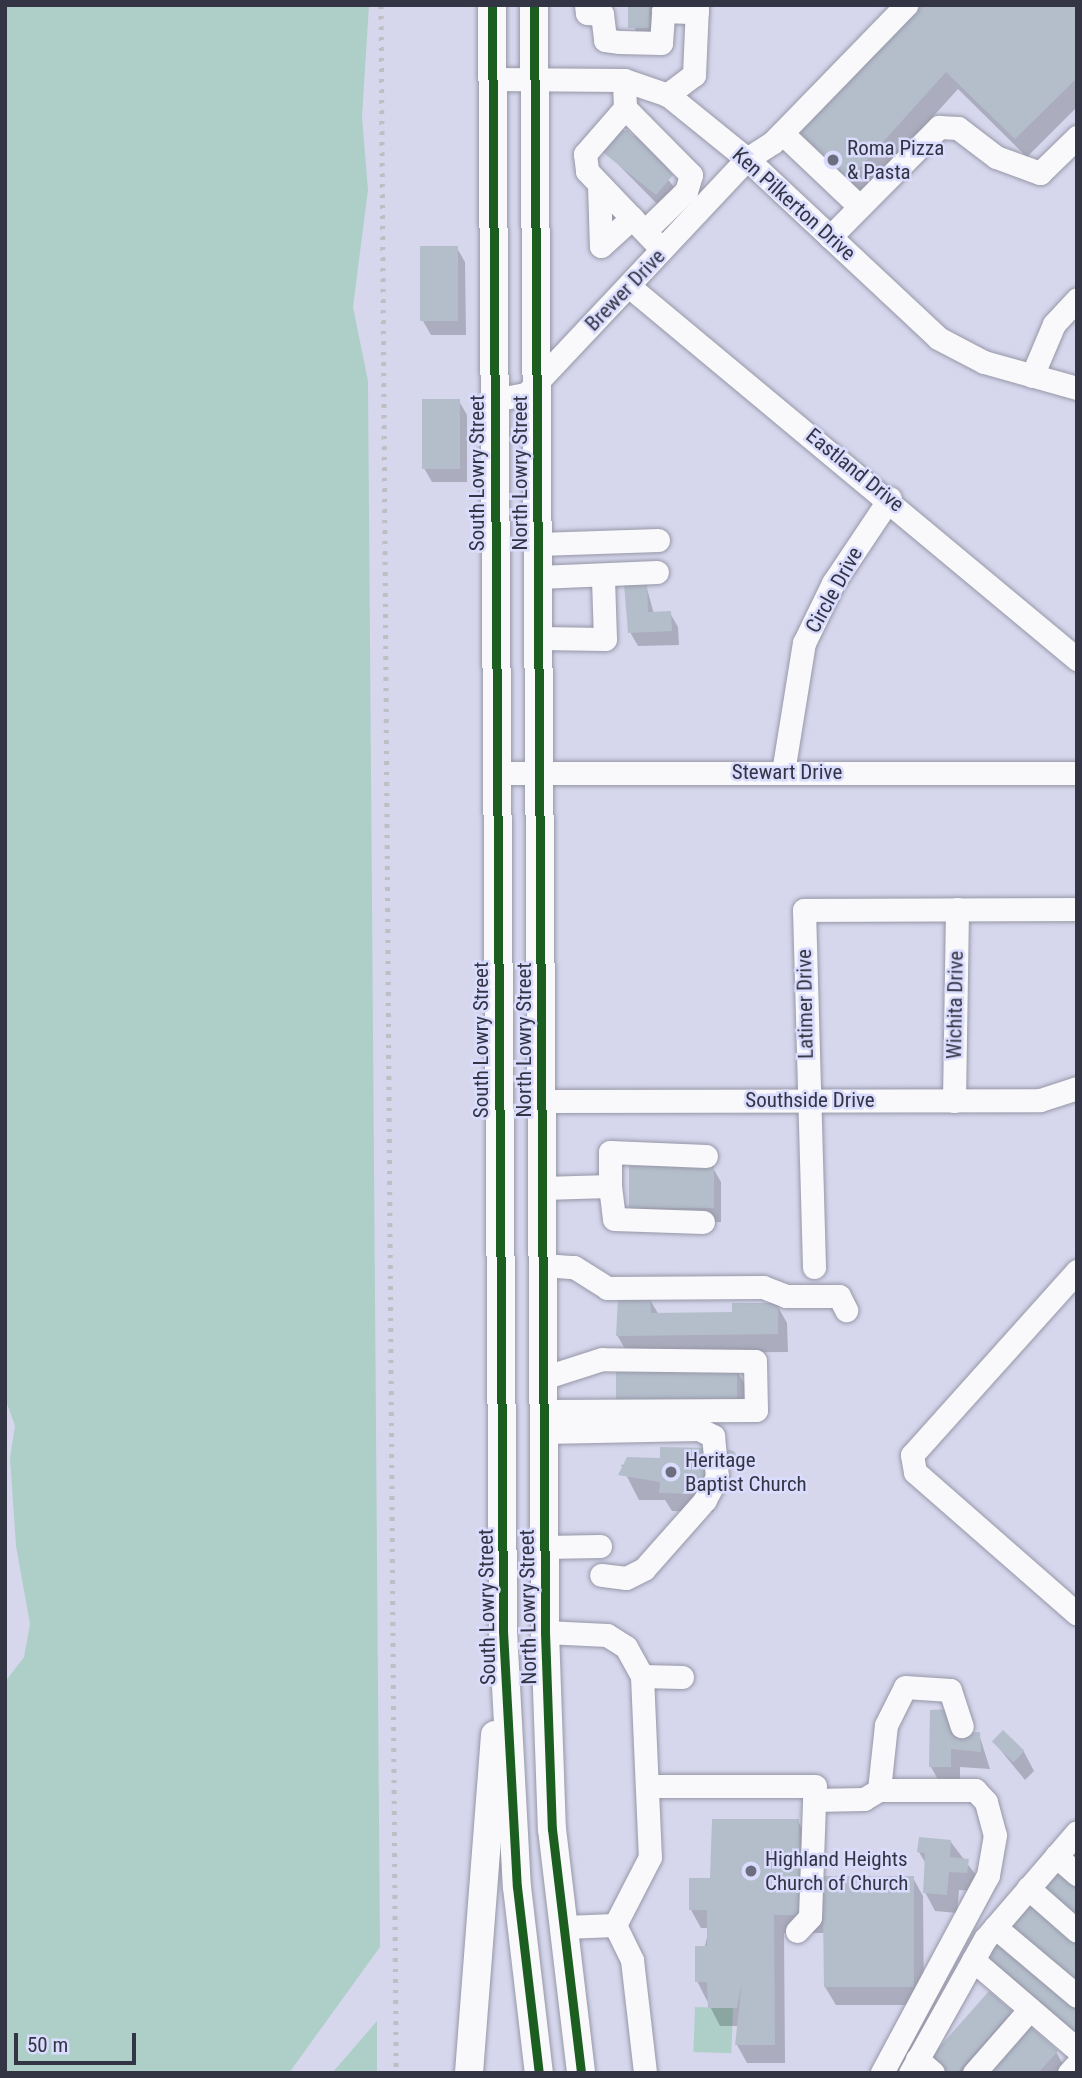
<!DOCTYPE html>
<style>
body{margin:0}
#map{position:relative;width:1082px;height:2078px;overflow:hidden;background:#d6d7ed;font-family:"Roboto Condensed",sans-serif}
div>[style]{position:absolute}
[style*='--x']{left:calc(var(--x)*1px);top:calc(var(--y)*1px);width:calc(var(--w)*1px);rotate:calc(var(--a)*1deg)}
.green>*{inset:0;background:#aecfc8;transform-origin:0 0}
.shadow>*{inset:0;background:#0003}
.building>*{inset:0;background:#b4becb;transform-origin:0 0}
.round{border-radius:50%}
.roads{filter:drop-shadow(0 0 2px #9697a7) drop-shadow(0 0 2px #9697a7)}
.minor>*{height:23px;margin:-11.5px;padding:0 11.5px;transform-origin:11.5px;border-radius:11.5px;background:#f9f9fc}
.major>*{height:28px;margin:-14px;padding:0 14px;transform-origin:14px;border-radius:14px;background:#f9f9fc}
.rail>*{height:5px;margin-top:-2.5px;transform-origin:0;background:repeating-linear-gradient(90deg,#bebec3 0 3.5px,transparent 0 10.5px)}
.cycleway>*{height:9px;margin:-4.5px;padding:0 4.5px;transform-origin:4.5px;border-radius:4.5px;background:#1b5e20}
.dots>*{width:19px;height:19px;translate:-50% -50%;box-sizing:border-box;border:4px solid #dadcfd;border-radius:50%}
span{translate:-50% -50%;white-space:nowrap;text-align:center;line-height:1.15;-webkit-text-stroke:5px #dadcfd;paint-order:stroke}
.poi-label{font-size:21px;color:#333444}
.left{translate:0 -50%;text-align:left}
.street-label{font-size:21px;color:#333444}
.frame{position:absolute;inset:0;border:7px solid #333444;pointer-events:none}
.scale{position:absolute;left:14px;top:2033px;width:122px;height:32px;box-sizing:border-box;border:4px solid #333444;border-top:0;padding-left:9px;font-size:21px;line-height:24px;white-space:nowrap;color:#333444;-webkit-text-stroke:5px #dadcfd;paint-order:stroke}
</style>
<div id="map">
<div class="green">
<i style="clip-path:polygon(5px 5px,369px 5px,362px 117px,368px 190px,353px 307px,368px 381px,380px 1947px,289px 2073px,5px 2073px,5px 1682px,24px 1657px,30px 1624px,16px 1546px,10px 1458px,15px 1426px,6px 1401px)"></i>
<i style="left:695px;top:2007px;width:38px;height:45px;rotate:2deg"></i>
<i style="clip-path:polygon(377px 2021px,377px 2073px,332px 2073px)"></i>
</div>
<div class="shadow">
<i style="clip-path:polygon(630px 5px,656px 5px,656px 41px,638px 41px)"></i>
<i style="clip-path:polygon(926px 5px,1077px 5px,1077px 107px,1027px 157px,958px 89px,857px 201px,810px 154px)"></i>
<i style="clip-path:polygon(627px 130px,679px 193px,662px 209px,602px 148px)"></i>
<i style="clip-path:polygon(457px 248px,465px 262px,466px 335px,431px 335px,423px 321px)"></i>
<i style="clip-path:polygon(459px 401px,467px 415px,467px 482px,432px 482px,424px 468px)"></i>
<i style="clip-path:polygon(646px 585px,654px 614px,670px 613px,678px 627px,679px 645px,638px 646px,630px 632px)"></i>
<i style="clip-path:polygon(713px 1168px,721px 1182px,721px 1222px,639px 1222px,631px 1208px)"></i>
<i style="clip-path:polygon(649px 1298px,659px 1315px,734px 1314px,777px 1305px,787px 1323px,788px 1352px,628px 1354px,617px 1335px)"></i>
<i style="clip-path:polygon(736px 1369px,747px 1388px,747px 1417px,618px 1403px)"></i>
<i style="clip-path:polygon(728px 1453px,736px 1460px,734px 1465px,725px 1459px)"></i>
<i style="clip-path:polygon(662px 1460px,719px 1469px,713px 1512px,672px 1511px,665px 1500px,639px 1500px,621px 1465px)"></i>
<i style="clip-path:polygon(931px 1711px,960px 1735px,979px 1734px,990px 1769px,960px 1767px,960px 1785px,941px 1785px,931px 1767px)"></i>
<i style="clip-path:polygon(994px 1742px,1024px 1752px,1034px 1771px,1025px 1780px)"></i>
<i style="clip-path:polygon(798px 1821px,808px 1839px,810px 1895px,913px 1878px,923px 1896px,924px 2005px,836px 2005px,825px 1987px,825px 1933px,784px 1933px,785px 2063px,747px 2063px,737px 2045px,739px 2026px,720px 2026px,697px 1981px,709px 1928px,701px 1928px,691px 1910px,712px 1879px)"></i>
<i style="clip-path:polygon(950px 1841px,979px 1879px,977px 1891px,959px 1890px,957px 1913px,935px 1911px,925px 1892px,926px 1864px,919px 1852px)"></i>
<i style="clip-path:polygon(987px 1954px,1077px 2009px,1077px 2038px,995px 1968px)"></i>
<i style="clip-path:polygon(1010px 2012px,1018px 2026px,977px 2073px,939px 2073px)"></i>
<i style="clip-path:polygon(1056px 2052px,1064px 2066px,1058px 2073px,990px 2073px)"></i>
</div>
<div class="building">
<i style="left:628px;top:5px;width:21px;height:23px"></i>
<i style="clip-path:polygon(922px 5px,1077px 5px,1077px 78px,1015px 139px,946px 72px,846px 183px,797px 135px)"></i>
<i style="clip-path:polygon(622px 129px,648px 144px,673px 175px,656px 195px,600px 150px)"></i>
<i style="left:420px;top:246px;width:38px;height:75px"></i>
<i style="left:422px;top:399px;width:38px;height:70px"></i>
<i style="clip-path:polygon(647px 583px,648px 612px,671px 611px,672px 631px,628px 633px,624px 584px)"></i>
<i style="left:629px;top:1166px;width:85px;height:42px"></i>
<i style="clip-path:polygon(650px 1296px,651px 1313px,732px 1312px,732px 1303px,778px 1303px,778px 1334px,616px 1336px,618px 1297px)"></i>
<i style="clip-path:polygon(616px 1362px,737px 1368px,737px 1399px,655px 1399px,654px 1409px,616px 1403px)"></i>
<i style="clip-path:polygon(660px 1447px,709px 1448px,703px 1494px,659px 1493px,660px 1482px,618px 1475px,627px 1457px,660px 1458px)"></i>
<i class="round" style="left:724px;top:1450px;width:12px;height:12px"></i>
<i style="clip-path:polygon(951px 1709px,951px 1734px,980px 1732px,981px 1752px,951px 1749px,951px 1767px,929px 1767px,930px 1710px)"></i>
<i style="left:1003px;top:1730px;width:30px;height:16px;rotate:44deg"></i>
<i style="clip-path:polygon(712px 1819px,799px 1819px,800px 1893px,823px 1893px,824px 1876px,914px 1876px,914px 1987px,824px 1987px,823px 1915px,774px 1915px,775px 2045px,735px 2045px,742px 1982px,737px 2008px,708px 2008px,707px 1982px,695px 1982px,695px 1946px,707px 1946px,707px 1910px,689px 1910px,689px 1878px,710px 1878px)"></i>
<i style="clip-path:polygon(919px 1837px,951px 1840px,950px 1857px,969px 1859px,967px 1873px,949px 1872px,947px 1895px,923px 1893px,925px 1853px,917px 1852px)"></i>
<i style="clip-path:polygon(1057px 1870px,1077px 1887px,1077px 1919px,1041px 1888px)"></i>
<i style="clip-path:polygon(1030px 1902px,1077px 1942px,1077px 1987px,1008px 1928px)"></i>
<i style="clip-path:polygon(998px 1939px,1077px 2006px,1077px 2033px,985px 1954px)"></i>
<i style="clip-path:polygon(989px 1991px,1012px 2011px,957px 2073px,945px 2073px,929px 2059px)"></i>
<i style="clip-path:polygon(1029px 2025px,1058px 2051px,1038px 2073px,988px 2073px)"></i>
</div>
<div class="roads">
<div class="minor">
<i style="--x:586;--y:5;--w:8;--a:83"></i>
<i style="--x:587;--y:13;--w:15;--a:4"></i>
<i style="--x:602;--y:14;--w:26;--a:83"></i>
<i style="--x:605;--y:40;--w:15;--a:8"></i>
<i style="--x:620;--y:42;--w:41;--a:1.4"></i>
<i style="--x:661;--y:43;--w:32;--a:-86"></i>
<i style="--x:663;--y:11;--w:34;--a:2"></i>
<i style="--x:492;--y:79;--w:132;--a:0.4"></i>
<i style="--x:624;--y:80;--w:46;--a:18.8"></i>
<i style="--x:668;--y:95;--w:102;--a:39"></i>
<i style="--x:747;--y:159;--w:262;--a:43.1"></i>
<i style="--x:938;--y:338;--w:52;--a:27.6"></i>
<i style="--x:984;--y:362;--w:97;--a:15.6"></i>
<i style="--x:624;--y:80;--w:28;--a:88"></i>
<i style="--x:625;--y:108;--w:94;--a:45.4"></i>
<i style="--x:691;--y:175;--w:17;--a:107"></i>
<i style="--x:686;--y:191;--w:57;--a:135.7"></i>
<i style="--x:667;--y:95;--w:34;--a:-37"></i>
<i style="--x:694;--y:75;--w:70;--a:-87.5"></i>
<i style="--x:625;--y:108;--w:61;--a:131"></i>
<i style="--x:585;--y:154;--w:17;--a:83"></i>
<i style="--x:587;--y:171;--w:97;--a:46.3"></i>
<i style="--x:782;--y:133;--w:106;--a:43.5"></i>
<i style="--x:599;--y:184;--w:62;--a:88.2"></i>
<i style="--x:601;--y:246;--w:42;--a:-42.1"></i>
<i style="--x:830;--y:237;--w:155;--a:-45.3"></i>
<i style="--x:939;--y:127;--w:19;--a:3"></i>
<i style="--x:958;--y:128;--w:48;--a:37.3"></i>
<i style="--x:996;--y:157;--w:47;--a:20"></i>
<i style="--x:1040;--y:173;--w:52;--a:-44.2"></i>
<i style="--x:630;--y:287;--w:582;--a:39.77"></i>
<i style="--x:1032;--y:376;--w:56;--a:-67.1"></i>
<i style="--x:1054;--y:324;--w:34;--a:-47"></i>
<i style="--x:494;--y:400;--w:33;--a:-11"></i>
<i style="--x:526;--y:394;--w:323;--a:-46.8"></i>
<i style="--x:747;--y:159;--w:31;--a:-33"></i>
<i style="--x:773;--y:142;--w:191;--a:-45.8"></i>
<i style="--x:538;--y:544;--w:120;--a:-1.9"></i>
<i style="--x:538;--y:577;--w:119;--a:-2.4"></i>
<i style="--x:539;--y:638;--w:66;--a:0.9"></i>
<i style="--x:605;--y:639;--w:61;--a:-91.9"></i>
<i style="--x:783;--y:772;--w:131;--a:-80.8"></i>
<i style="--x:804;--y:643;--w:67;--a:-64.2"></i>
<i style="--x:833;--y:583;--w:102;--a:-56.2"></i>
<i style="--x:497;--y:773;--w:580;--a:0"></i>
<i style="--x:541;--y:1101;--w:499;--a:-0.1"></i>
<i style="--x:1040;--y:1100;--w:39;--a:-18"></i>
<i style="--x:954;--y:1101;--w:192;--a:-89.1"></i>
<i style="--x:610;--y:1186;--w:33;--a:83"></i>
<i style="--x:614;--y:1219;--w:89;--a:1.9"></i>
<i style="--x:542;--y:1188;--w:68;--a:-1.7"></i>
<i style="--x:610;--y:1186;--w:34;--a:-90"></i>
<i style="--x:610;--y:1152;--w:96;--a:2.4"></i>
<i style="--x:543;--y:1265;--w:31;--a:4"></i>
<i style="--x:574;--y:1267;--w:39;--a:32"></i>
<i style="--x:607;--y:1288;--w:156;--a:-0.4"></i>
<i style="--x:763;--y:1287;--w:25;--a:21"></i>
<i style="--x:786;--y:1296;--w:53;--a:0"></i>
<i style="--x:839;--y:1296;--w:16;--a:63"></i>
<i style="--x:814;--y:1267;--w:357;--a:-91.6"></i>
<i style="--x:804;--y:910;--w:273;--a:-0.2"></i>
<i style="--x:1077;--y:1271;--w:247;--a:131.9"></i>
<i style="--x:912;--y:1455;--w:17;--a:80"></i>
<i style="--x:915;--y:1472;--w:215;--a:41.2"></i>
<i style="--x:542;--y:1411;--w:214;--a:-0.3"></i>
<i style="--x:756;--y:1410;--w:49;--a:-91.2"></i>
<i style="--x:755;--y:1361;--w:153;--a:-179.3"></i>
<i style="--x:602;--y:1359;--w:62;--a:162.1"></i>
<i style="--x:543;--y:1432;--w:156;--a:-1.1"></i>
<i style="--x:699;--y:1429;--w:16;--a:27"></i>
<i style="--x:713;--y:1436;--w:41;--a:84.4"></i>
<i style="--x:717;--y:1477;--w:26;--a:118"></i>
<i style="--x:705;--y:1500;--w:92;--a:131.5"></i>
<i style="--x:644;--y:1569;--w:20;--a:153"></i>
<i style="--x:626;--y:1578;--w:25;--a:-173"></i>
<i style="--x:544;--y:1547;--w:56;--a:-1"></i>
<i style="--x:545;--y:1632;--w:62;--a:2.8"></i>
<i style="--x:607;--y:1635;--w:22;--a:32"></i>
<i style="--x:626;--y:1647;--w:33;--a:61"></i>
<i style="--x:642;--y:1676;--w:181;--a:87.5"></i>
<i style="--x:650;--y:1857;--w:76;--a:117.2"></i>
<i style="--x:642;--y:1676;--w:40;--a:1.4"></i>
<i style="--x:647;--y:1786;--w:168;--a:0"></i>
<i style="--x:879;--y:1790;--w:65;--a:-83.9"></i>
<i style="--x:886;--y:1725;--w:42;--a:-63.4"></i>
<i style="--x:905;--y:1687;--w:45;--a:3.8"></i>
<i style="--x:950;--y:1690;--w:38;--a:72"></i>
<i style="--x:1056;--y:1856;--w:28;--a:41"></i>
<i style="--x:1028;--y:1888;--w:65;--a:41.3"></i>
<i style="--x:615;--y:1925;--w:39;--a:64"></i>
<i style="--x:632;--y:1960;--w:114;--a:83.4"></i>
<i style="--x:564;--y:1927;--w:51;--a:-2.2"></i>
<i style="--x:995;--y:1927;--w:107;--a:40.1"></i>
<i style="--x:797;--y:1931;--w:19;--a:-47"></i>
<i style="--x:810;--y:1917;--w:117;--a:-88"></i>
<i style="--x:814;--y:1800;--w:50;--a:-1.1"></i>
<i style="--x:864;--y:1799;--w:17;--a:-31"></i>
<i style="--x:879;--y:1790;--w:96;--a:0"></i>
<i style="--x:975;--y:1790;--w:16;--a:47"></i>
<i style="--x:986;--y:1802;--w:34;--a:75"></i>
<i style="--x:995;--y:1835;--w:41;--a:99.9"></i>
<i style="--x:988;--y:1875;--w:225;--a:118.2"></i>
<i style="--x:973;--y:1960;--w:137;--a:40.6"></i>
<i style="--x:917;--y:2059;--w:21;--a:41"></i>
<i style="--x:910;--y:2073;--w:154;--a:-60.8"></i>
<i style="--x:985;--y:1939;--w:141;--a:-49.3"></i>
<i style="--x:974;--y:2073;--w:85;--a:-48.8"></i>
<i style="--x:1069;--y:2073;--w:12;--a:-48"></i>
</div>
<div class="major">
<i style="--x:492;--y:5;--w:1626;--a:89.61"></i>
<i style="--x:503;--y:1631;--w:256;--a:86.9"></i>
<i style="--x:517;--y:1887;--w:187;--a:83.3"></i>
<i style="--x:534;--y:5;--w:1627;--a:89.61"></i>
<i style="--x:545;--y:1632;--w:197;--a:88"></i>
<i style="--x:552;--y:1829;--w:246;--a:83.2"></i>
<i style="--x:469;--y:2073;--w:339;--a:-85.6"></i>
</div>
</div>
<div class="rail">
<i style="--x:381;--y:5;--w:2068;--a:89.58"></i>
</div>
<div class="cycleway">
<i style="--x:492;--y:5;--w:1626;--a:89.61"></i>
<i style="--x:503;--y:1631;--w:256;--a:86.9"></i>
<i style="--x:517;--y:1887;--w:187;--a:83.3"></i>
<i style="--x:534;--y:5;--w:1627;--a:89.61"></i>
<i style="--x:545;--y:1632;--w:197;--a:88"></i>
<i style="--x:552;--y:1829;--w:246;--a:83.2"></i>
</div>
<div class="dots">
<i style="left:833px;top:160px;background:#6c6d7f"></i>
<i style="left:671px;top:1472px;background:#6c6d7f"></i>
<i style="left:751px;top:1871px;background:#6c6d7f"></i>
</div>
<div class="poi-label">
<span class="left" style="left:847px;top:160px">Roma Pizza<br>&amp; Pasta</span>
<span class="left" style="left:685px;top:1472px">Heritage<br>Baptist Church</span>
<span class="left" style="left:765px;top:1871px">Highland Heights<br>Church of Church</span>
</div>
<div class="street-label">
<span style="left:794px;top:204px;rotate:42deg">Ken Pilkerton Drive</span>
<span style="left:625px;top:290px;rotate:-46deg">Brewer Drive</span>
<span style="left:855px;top:470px;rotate:39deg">Eastland Drive</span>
<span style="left:477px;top:473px;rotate:-90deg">South Lowry Street</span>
<span style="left:520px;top:473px;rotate:-90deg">North Lowry Street</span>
<span style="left:834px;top:590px;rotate:-61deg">Circle Drive</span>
<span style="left:787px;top:772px">Stewart Drive</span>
<span style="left:805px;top:1004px;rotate:-91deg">Latimer Drive</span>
<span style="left:955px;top:1005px;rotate:-89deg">Wichita Drive</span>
<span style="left:481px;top:1040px;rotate:-90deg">South Lowry Street</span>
<span style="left:524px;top:1040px;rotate:-90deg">North Lowry Street</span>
<span style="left:810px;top:1100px">Southside Drive</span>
<span style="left:487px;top:1607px;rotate:-91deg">South Lowry Street</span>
<span style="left:528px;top:1607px;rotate:-91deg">North Lowry Street</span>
</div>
<div class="frame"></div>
<div class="scale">50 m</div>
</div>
